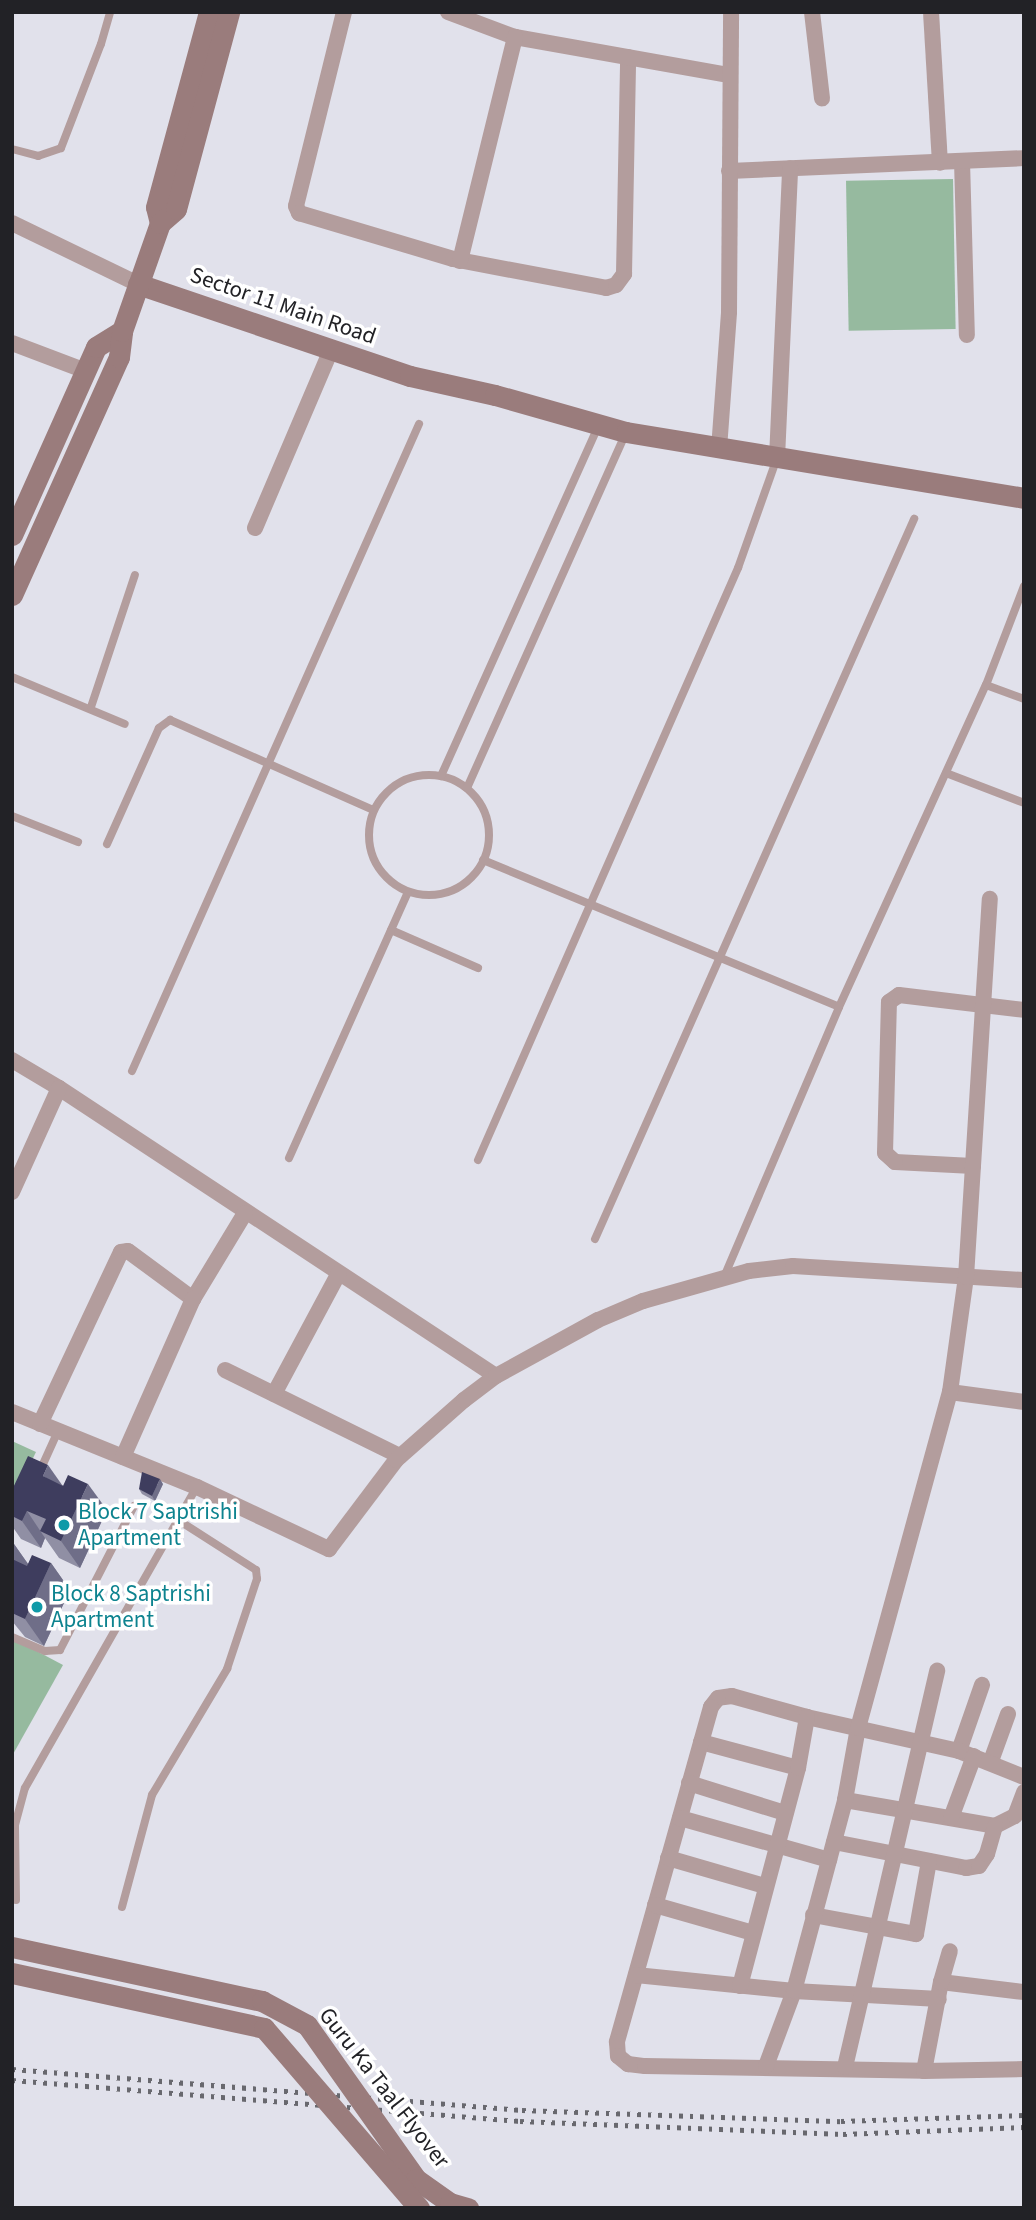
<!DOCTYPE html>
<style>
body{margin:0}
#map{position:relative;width:1036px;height:2220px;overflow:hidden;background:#e1e1eb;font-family:"Source Sans 3",sans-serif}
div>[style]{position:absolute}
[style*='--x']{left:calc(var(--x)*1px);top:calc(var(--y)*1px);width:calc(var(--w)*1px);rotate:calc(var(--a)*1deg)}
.green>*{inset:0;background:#96ba9f;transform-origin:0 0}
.lane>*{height:8px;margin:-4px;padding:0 4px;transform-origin:4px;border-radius:4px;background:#b39d9d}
.lane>.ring{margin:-4px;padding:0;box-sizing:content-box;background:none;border:8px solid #b39d9d;border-radius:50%}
.street>*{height:16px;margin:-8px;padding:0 8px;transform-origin:8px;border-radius:8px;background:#b39d9d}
.secondary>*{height:21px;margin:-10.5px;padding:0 10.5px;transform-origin:10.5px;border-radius:10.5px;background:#9a7c7c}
.rail>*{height:5px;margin-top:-2.5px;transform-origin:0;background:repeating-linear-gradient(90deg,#68686e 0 3.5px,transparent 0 10.5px)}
.secondary-bridge>*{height:21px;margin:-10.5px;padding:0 10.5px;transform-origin:10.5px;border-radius:10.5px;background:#9a7c7c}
.wall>*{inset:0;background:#908fa4}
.shaded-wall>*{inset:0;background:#6f6e88}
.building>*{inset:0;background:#3e3d5e}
.dots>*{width:19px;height:19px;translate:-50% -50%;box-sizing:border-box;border:4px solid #fff;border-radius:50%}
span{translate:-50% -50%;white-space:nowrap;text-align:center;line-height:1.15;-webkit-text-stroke:7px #fff;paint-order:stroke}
.street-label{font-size:23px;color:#222226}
.culture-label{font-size:23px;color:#0d838f}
.left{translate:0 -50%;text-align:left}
.frame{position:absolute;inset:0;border:14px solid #222226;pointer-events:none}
</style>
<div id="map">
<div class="green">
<i style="left:953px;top:179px;width:150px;height:107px;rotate:89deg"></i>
<i style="clip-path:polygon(12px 1441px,36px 1452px,12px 1501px)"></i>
<i style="clip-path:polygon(12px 1638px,63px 1665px,12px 1756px)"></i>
</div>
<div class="lane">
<i style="--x:12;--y:149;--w:27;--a:15"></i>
<i style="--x:38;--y:156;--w:24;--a:-19"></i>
<i style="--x:61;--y:148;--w:111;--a:-69"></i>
<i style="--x:101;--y:44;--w:33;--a:-74"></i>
<i style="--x:12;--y:677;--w:122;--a:22.6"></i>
<i style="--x:986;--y:685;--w:40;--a:20.2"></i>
<i style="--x:91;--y:707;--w:139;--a:-71.6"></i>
<i style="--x:946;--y:773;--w:84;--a:21"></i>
<i class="ring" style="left:369px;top:775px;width:112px;height:112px"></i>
<i style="--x:441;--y:776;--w:385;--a:-65.8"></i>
<i style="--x:467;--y:788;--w:390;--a:-65.9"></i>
<i style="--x:12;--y:816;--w:71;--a:21.5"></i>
<i style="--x:107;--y:844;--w:127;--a:-65.9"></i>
<i style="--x:159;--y:728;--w:14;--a:-36"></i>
<i style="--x:170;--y:720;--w:222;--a:23.9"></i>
<i style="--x:483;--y:860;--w:385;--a:22.4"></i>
<i style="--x:391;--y:930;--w:95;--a:23.6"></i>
<i style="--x:132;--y:1071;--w:708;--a:-66.08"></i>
<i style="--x:289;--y:1158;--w:291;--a:-65.9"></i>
<i style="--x:478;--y:1160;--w:647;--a:-66.29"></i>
<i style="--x:738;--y:568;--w:117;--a:-70.5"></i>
<i style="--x:595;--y:1239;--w:788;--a:-66.1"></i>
<i style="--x:724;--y:1277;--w:293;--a:-66.9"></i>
<i style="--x:839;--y:1007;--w:354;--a:-65.5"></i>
<i style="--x:986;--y:685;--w:106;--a:-69"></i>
<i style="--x:39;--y:1473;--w:46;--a:-65.7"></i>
<i style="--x:12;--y:1637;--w:36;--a:23"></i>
<i style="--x:45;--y:1651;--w:15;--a:-4"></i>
<i style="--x:60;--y:1650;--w:162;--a:-62.8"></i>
<i style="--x:16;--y:1900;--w:75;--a:-90.8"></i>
<i style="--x:15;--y:1825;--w:38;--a:-75"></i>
<i style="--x:25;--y:1788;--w:347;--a:-60.3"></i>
<i style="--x:122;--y:1907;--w:116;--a:-75"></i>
<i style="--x:152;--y:1795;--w:147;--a:-59.2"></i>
<i style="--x:227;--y:1669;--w:95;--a:-71.6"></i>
<i style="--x:257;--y:1579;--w:9;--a:-96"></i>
<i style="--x:256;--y:1570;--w:93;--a:-147.3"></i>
</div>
<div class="street">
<i style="--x:344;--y:12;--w:200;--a:103.9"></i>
<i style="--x:296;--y:206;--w:8;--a:67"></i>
<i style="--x:299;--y:213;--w:161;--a:16.6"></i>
<i style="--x:453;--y:259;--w:156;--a:10.7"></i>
<i style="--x:606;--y:288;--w:10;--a:-17"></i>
<i style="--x:616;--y:285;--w:14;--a:-54"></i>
<i style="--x:624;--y:274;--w:217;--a:-88.9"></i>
<i style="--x:448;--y:12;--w:72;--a:20.5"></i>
<i style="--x:515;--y:37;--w:216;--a:10.1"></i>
<i style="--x:812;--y:12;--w:87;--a:83.4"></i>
<i style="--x:931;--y:12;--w:151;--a:86.6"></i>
<i style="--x:962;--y:161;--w:174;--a:88.4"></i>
<i style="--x:729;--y:171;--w:295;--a:-2.5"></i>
<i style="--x:12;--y:223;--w:140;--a:25.8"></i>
<i style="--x:460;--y:261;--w:231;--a:-76.2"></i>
<i style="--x:12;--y:343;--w:79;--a:20.7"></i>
<i style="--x:719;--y:449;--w:137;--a:-85.8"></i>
<i style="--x:729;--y:312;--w:300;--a:-89.6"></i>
<i style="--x:777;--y:458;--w:290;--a:-87.4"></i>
<i style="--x:255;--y:528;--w:194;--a:-66.9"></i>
<i style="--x:12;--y:1060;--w:55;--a:30.8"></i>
<i style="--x:59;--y:1088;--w:523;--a:33.39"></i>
<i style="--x:973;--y:1166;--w:78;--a:-177.1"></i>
<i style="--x:895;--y:1162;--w:13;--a:-138"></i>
<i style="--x:885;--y:1153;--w:151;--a:-88.5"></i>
<i style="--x:889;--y:1002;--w:12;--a:-35"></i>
<i style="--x:899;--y:995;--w:126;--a:6.8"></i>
<i style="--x:12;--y:1192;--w:114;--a:-65.7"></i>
<i style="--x:225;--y:1370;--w:195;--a:26.2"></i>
<i style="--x:950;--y:1392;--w:75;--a:7.7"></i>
<i style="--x:274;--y:1394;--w:137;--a:-61.8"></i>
<i style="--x:12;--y:1412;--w:200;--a:22.1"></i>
<i style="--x:197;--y:1487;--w:146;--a:25.2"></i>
<i style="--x:329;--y:1549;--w:111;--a:-53"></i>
<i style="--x:396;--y:1460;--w:91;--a:-41.4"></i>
<i style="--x:464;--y:1400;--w:40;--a:-37"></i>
<i style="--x:496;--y:1376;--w:116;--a:-28.8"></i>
<i style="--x:598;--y:1320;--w:49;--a:-22.9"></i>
<i style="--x:643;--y:1301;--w:110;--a:-15.8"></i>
<i style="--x:749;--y:1271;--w:44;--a:-6.5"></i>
<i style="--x:793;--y:1266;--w:231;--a:3.5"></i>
<i style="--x:40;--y:1424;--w:190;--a:-64.8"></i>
<i style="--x:121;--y:1252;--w:7;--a:-8"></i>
<i style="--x:128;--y:1251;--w:81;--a:36.4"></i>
<i style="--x:193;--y:1299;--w:100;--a:-58.8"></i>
<i style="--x:123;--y:1457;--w:173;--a:-66.1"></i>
<i style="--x:701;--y:1742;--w:100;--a:15"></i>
<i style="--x:959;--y:1751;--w:70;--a:-70.8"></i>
<i style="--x:991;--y:1761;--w:50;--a:-70.1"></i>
<i style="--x:1024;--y:1777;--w:70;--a:-158.2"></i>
<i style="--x:959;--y:1751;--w:156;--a:-167.4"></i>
<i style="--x:807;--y:1717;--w:78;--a:-164.4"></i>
<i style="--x:732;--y:1696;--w:14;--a:172"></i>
<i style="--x:718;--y:1698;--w:11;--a:128"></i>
<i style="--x:711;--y:1707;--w:348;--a:105.7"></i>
<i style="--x:617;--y:2042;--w:14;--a:86"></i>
<i style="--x:618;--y:2056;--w:13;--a:39"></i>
<i style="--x:628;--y:2064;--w:17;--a:7"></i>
<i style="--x:645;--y:2066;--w:279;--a:1"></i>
<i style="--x:924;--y:2071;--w:100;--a:-1.1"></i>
<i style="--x:689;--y:1783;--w:101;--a:17.4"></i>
<i style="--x:845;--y:1800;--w:152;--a:9.8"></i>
<i style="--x:995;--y:1826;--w:22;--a:-27"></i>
<i style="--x:1015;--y:1816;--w:26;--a:-69"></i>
<i style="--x:680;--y:1818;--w:155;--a:15.7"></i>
<i style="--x:951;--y:1818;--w:66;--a:-69.6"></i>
<i style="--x:834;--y:1842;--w:135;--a:11.1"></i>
<i style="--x:966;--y:1868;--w:13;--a:-9"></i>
<i style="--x:979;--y:1866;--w:14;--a:-56"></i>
<i style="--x:987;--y:1854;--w:29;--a:-74"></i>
<i style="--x:668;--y:1858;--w:101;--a:16.1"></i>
<i style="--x:655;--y:1905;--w:102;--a:15.9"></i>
<i style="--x:813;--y:1915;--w:105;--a:10.5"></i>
<i style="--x:916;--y:1934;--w:74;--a:-79.9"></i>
<i style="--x:636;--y:1975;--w:159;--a:5.8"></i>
<i style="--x:794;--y:1991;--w:145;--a:3.2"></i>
<i style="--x:941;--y:1982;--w:84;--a:6.9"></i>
<i style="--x:740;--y:1986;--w:226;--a:-75.1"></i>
<i style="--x:798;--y:1768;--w:52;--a:-80"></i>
<i style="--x:766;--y:2066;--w:80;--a:-69.5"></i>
<i style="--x:794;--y:1991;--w:198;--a:-75"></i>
<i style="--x:845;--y:1800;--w:73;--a:-79.8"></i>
<i style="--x:858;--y:1728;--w:348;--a:-74.7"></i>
<i style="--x:950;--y:1392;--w:116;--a:-82.1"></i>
<i style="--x:966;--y:1277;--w:379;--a:-86.4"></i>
<i style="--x:845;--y:2067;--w:407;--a:-76.9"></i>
<i style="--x:924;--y:2071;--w:91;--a:-79.2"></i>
<i style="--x:941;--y:1982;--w:32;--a:-74"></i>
</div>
<div class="secondary">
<i style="--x:160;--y:223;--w:16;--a:-104"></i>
<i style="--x:156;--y:207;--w:202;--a:-74.8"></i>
<i style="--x:138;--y:284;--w:287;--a:18.7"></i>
<i style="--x:410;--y:376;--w:87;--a:12.6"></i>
<i style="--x:495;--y:395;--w:136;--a:15.8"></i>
<i style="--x:626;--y:432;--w:403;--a:9.4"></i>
<i style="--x:12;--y:535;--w:206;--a:-65.9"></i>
<i style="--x:96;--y:347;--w:31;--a:-32"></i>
<i style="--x:12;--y:595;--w:261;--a:-65.8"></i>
<i style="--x:119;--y:357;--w:26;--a:-83"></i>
<i style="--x:122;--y:331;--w:114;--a:-70.6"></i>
<i style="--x:160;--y:223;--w:21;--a:-41"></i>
<i style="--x:176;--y:209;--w:204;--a:-74.9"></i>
</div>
<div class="rail">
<i style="--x:12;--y:2069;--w:512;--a:4.6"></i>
<i style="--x:522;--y:2110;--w:319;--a:2"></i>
<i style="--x:841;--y:2121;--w:183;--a:-1.9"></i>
<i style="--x:12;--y:2080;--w:510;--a:4.61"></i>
<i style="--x:520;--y:2121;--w:323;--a:2.3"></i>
<i style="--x:843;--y:2134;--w:181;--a:-2.2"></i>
</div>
<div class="secondary-bridge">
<i style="--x:12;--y:1947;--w:256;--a:12.2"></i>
<i style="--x:262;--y:2001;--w:51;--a:28.1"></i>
<i style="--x:307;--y:2025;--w:189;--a:54.7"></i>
<i style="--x:416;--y:2179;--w:42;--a:35.2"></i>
<i style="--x:450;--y:2203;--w:19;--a:16"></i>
<i style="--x:12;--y:1973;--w:258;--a:12.3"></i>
<i style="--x:264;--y:2028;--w:238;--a:49.3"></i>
</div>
<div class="wall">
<i style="clip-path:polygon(163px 1484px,155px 1501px,142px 1494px,139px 1489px)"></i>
<i style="clip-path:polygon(62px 1485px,107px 1510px,80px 1568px,59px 1558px,45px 1538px,41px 1548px,21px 1539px,12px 1526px,12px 1490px)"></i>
<i style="clip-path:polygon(12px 1544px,14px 1544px,28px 1564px,51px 1563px,70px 1590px,44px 1646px,25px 1637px,12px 1621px)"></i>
</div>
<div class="shaded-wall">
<i style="clip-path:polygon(48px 1465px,67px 1492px,43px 1476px)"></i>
<i style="clip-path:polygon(160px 1479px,163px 1484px,155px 1501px,152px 1496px)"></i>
<i style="clip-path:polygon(88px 1484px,107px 1510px,80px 1568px,61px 1541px)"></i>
<i style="clip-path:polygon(27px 1511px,45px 1538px,41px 1548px,22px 1521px)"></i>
<i style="clip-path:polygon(14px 1544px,33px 1571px,12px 1563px,12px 1549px)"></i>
<i style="clip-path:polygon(51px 1563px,70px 1590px,44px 1646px,25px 1619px)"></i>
</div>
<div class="building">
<i style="clip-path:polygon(28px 1456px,48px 1465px,43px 1476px,63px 1486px,68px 1475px,88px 1484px,61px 1541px,40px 1531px,46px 1519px,27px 1511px,22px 1521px,12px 1516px,12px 1490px)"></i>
<i style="clip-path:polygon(142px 1472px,160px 1479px,152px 1496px,139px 1489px)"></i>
<i style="clip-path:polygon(32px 1555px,51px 1563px,25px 1619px,12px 1613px,12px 1559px,27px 1566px)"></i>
</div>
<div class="dots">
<i style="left:64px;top:1525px;background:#0f9aa8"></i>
<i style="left:37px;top:1607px;background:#0f9aa8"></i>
</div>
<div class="street-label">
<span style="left:283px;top:306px;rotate:19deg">Sector 11 Main Road</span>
<span style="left:384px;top:2088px;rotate:52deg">Guru Ka Taal Flyover</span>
</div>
<div class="culture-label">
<span class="left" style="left:78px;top:1525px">Block 7 Saptrishi<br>Apartment</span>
<span class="left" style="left:51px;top:1607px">Block 8 Saptrishi<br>Apartment</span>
</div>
<div class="frame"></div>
</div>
